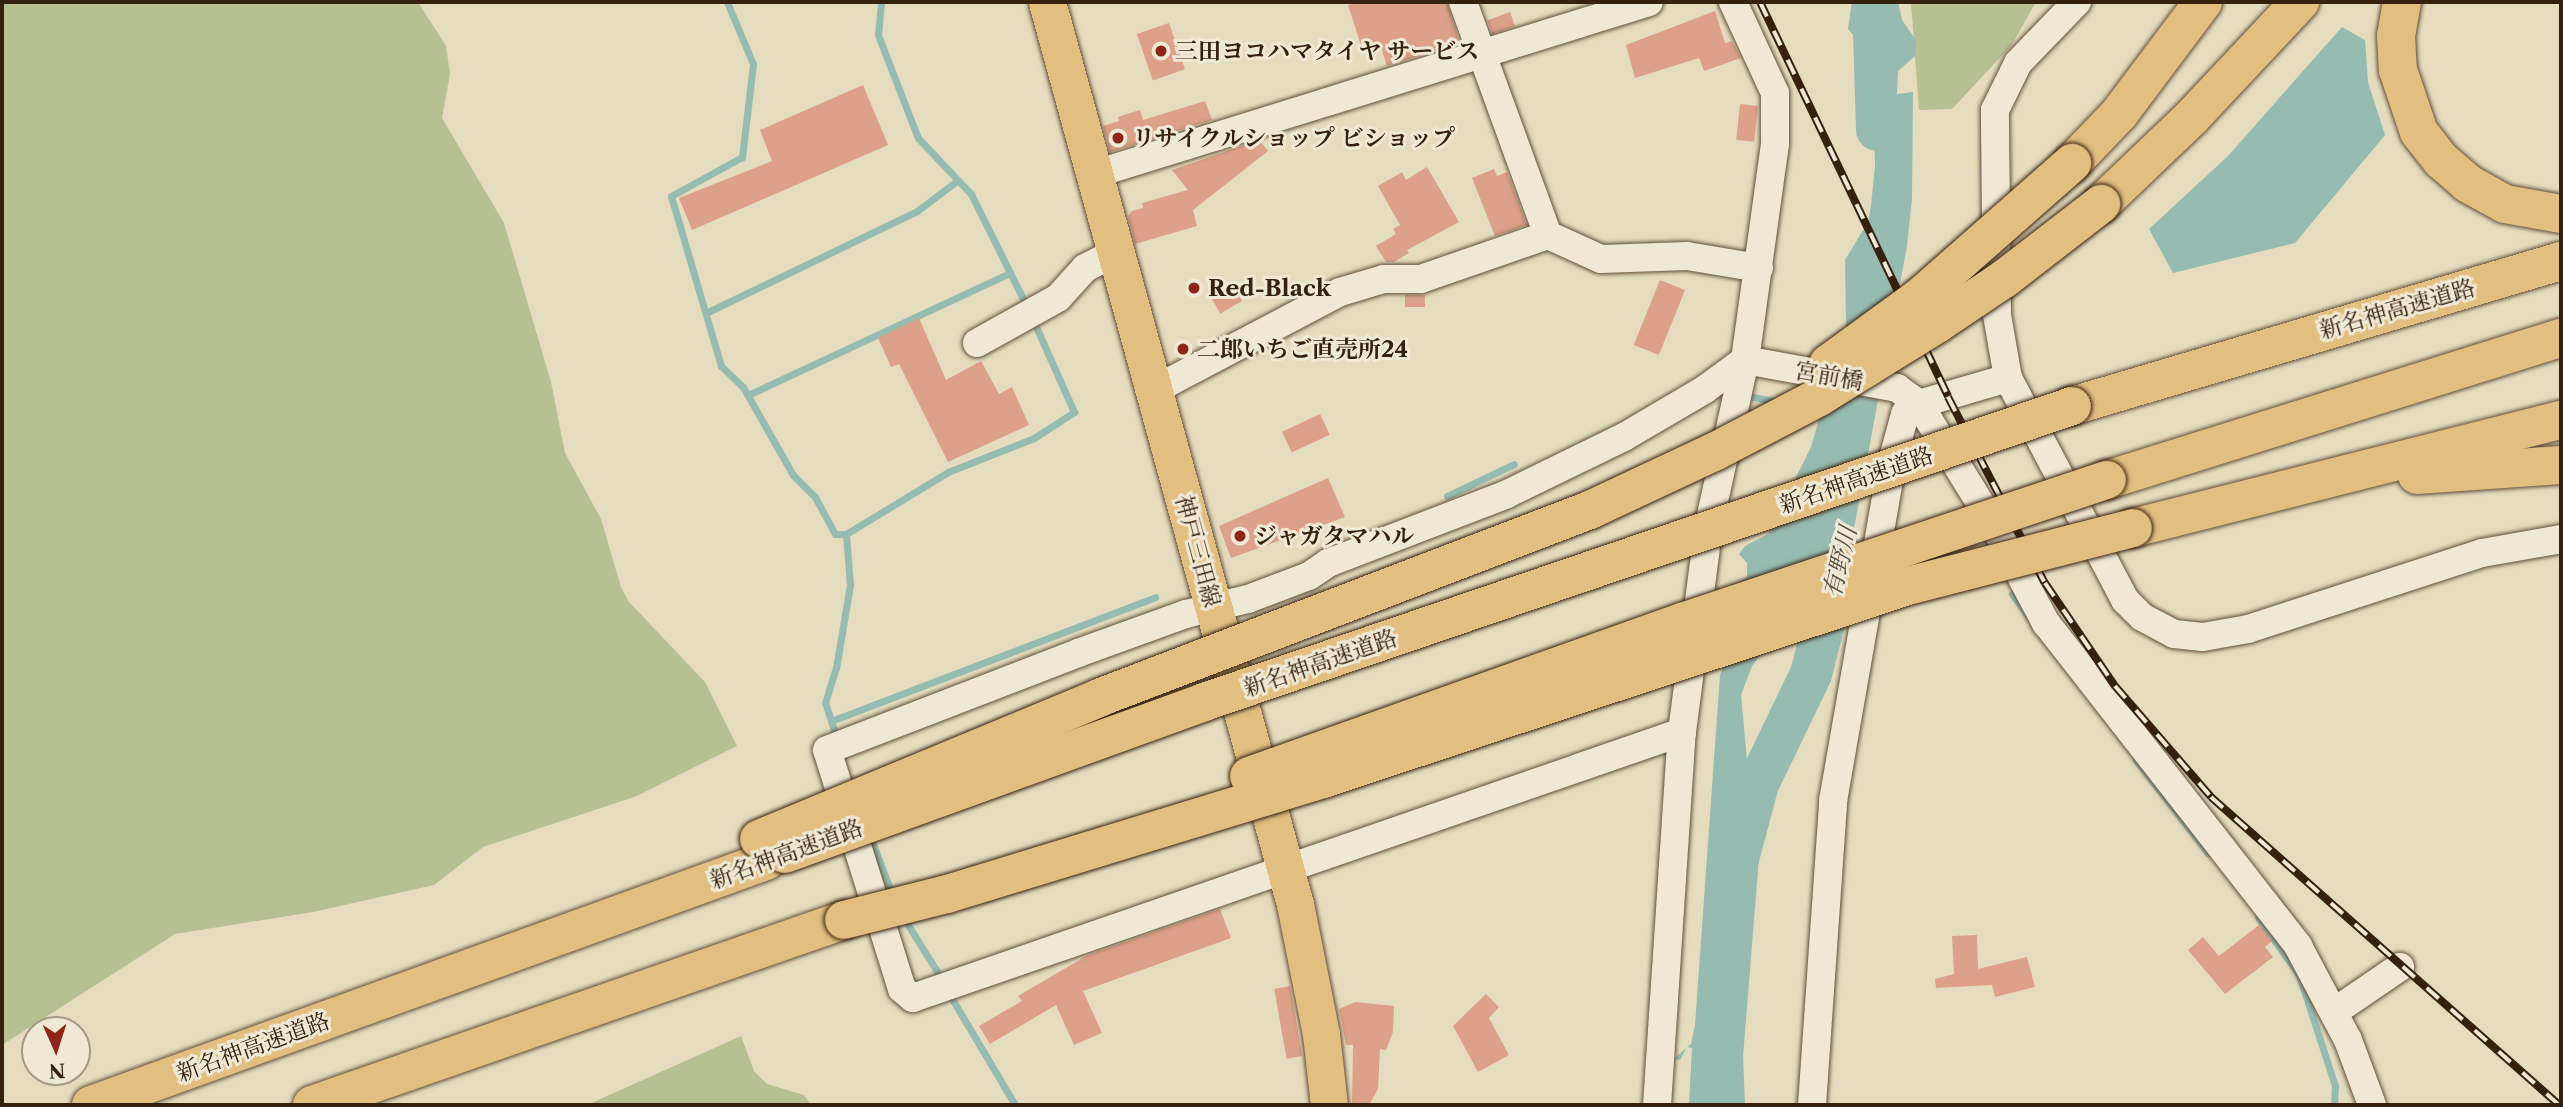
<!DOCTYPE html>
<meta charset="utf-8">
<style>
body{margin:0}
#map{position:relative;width:2563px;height:1107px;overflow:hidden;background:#e5dcbf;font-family:"Libre Caslon Text","Noto Serif JP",serif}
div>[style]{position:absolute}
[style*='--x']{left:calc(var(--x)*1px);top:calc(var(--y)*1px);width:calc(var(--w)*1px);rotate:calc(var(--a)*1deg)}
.green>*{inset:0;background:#b6c091}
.water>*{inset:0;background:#96bcb1}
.stream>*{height:7px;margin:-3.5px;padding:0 3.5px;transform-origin:3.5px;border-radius:3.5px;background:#96bcb1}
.river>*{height:42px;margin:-21px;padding:0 21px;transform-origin:21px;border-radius:21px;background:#96bcb1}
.building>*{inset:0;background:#dda089;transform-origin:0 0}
.roads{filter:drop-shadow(0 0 2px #624f3a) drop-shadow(0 0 2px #624f3a)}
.minor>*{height:28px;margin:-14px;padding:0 14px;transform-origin:14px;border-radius:14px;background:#eee8d5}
.major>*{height:37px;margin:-18.5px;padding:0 18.5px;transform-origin:18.5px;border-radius:18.5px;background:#e2be80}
.highway>*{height:38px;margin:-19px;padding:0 19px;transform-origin:19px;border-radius:19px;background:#e2be80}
.rail>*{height:8px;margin-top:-4px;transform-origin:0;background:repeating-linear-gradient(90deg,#eee8d5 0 16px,#36200e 0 32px);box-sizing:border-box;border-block:2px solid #36200e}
.bridges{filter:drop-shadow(0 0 2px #36200e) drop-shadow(0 0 2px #36200e)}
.highway-bridge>*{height:38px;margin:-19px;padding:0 19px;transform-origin:19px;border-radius:19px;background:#e2be80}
.dots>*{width:19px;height:19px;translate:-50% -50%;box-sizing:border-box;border:4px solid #eee8d5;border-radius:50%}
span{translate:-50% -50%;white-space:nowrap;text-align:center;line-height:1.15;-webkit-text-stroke:6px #eee8d5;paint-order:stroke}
.poi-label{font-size:23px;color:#36200e;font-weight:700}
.left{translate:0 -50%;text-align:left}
.street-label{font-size:23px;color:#36200e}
.water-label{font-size:24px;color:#534f3f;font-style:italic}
.frame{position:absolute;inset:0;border:4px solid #36200e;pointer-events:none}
.north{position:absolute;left:21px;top:1016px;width:70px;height:70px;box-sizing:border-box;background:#eee8d5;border:2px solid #a49885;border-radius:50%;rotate:177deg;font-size:19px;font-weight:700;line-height:28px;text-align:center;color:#36200e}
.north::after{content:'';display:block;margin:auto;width:24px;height:32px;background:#8f2418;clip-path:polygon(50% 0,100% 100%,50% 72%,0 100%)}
</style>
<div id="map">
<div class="green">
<i style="clip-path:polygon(2px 2px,418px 2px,446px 46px,450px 74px,442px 118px,504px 223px,551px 382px,565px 453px,601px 519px,621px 587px,629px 602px,705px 682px,737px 746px,637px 796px,483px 847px,434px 885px,313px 912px,175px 934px,2px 1045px)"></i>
<i style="clip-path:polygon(1911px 2px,2036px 2px,2011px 46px,1952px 109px,1919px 110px)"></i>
<i style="clip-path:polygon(741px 1036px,754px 1071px,767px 1084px,804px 1095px,811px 1105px,587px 1105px)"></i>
</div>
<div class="water">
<i style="clip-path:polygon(1852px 2px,1898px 2px,1902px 20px,1916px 40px,1915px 56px,1898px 71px,1897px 94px,1913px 92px,1912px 199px,1907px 246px,1846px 571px,1774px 637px,1752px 666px,1741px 695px,1747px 760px,1741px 773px,1728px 948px,1726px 1050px,1733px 1105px,1689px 1105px,1692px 1048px,1687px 1047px,1680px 1060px,1674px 1059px,1691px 1044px,1695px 1025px,1720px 675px,1729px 654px,1734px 587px,1747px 577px,1747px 563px,1739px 554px,1745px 546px,1768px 534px,1811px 447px,1846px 327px,1845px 260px,1868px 222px,1871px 205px,1875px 167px,1873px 75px,1879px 72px,1879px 63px,1873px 44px,1860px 43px,1848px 29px)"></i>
<i style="clip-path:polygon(2342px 27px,2365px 40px,2368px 82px,2385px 135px,2295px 243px,2173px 273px,2149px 229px,2228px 156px)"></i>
</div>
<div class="stream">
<i style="--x:727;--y:2;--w:67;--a:67.2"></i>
<i style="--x:753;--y:64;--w:94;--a:96.7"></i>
<i style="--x:742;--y:157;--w:81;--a:151.2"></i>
<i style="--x:671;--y:196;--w:177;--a:73.6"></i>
<i style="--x:721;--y:366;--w:30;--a:44"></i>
<i style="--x:743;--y:387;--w:101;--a:60.4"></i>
<i style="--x:793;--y:475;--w:31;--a:45"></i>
<i style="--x:815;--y:497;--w:42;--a:61.6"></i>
<i style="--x:835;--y:534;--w:11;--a:0"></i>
<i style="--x:881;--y:2;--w:33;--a:95"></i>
<i style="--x:878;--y:35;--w:110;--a:68.8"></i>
<i style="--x:918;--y:138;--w:77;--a:46.6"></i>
<i style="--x:971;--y:194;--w:128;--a:63.6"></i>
<i style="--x:708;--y:312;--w:232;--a:-25.8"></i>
<i style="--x:917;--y:211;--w:51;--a:-37.1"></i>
<i style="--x:748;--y:395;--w:289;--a:-25"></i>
<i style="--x:1753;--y:397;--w:26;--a:11"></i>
<i style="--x:1447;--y:496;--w:74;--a:-25.5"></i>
<i style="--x:2012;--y:594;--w:31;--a:54"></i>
<i style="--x:831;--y:721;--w:347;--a:-20.9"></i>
<i style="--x:837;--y:739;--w:38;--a:-108"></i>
<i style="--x:825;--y:703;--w:37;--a:-73"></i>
<i style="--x:836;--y:668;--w:84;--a:-80.4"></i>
<i style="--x:850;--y:585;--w:51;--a:-94.5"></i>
<i style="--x:846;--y:534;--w:119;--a:-31.3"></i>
<i style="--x:948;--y:472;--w:92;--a:-21.6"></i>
<i style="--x:1034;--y:438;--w:48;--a:-33"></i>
<i style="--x:1074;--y:412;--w:101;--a:-114"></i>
<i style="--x:2136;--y:760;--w:118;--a:52.3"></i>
<i style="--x:870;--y:836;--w:65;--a:69.3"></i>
<i style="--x:903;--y:917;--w:75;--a:58"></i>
<i style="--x:2258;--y:917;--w:71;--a:54.7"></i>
<i style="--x:2299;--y:975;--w:117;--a:72"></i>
<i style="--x:2335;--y:1086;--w:19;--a:93"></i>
<i style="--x:948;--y:992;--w:131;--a:59.3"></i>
</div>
<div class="river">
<i style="--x:1873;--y:2;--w:128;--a:88.2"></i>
<i style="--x:1724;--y:1105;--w:49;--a:-92.3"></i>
<i style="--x:1722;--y:1056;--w:198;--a:-85.4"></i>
<i style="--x:1738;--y:859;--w:78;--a:-75.1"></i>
<i style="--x:1758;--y:784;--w:122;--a:-64.3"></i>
<i style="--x:1811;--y:674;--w:97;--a:-75.7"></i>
</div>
<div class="building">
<i style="clip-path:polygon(1359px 2px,1447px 2px,1460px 43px,1387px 66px,1381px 47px,1363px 52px,1348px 5px)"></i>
<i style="clip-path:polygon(1715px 11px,1725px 43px,1732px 41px,1741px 58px,1704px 71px,1699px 58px,1635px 78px,1626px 45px)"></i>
<i style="left:1510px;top:12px;width:15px;height:24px;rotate:70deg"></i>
<i style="left:1169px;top:23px;width:49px;height:34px;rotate:71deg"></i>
<i style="clip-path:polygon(863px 85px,888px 145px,692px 230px,679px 198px,772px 161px,760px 130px)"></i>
<i style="clip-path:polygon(1205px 101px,1212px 120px,1110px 152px,1103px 126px,1119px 121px,1118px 117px,1140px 110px,1143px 120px)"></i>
<i style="left:1740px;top:104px;width:18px;height:36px;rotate:6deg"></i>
<i style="clip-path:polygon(1259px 140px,1268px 151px,1193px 210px,1197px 226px,1135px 244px,1128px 216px,1132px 211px,1143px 208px,1142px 203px,1188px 190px,1172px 170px)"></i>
<i style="clip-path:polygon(1427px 167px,1459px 222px,1407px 250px,1409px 253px,1394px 262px,1386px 262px,1376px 246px,1396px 234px,1393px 229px,1400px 225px,1378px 186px,1402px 172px,1406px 180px)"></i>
<i style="clip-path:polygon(1494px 169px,1497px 176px,1507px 172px,1527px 225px,1495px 236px,1472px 178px)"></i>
<i style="left:1660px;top:280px;width:27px;height:70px;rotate:22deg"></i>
<i style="left:1231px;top:282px;width:22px;height:25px;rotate:60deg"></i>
<i style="left:1425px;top:295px;width:12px;height:20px;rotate:90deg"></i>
<i style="clip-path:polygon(919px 318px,946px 380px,981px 361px,999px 394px,1012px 387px,1029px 425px,948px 462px,899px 364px,891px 367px,878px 338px)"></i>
<i style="left:1320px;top:414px;width:23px;height:42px;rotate:65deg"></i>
<i style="clip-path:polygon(1328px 478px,1345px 517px,1231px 558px,1219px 526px)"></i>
<i style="clip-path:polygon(1220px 909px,1231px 938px,1083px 991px,1102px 1033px,1074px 1045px,1056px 1005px,990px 1044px,979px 1026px,1022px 1001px,1018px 996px,1088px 955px)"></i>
<i style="clip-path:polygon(2259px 925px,2272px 941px,2265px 947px,2273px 957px,2225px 994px,2188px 950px,2203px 937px,2219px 956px)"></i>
<i style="clip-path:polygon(1977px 935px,1978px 969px,2027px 957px,2035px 987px,1995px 997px,1992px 985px,1936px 988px,1935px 979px,1954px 974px,1952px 936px)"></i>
<i style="left:1290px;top:986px;width:71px;height:16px;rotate:80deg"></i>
<i style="clip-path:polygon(1486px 994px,1499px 1007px,1489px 1018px,1509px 1055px,1478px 1072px,1453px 1026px)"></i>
<i style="clip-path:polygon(1355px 1002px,1394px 1006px,1393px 1032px,1386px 1050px,1380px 1049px,1378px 1089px,1369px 1105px,1352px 1105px,1353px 1045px,1346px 1045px,1339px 1009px)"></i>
</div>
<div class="roads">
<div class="minor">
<i style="--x:1463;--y:2;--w:248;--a:70"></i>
<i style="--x:1548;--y:235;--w:58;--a:24.4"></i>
<i style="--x:1601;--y:259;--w:86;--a:-2"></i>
<i style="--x:1687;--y:256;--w:73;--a:9.5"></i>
<i style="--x:1095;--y:174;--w:580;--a:-17.25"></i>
<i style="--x:977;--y:343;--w:93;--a:-29.1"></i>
<i style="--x:1058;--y:298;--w:40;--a:-48"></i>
<i style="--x:1085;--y:268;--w:36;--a:-27"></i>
<i style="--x:2008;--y:378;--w:251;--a:62.2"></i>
<i style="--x:2125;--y:600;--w:24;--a:45"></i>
<i style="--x:2142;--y:617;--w:36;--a:28"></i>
<i style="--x:2174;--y:634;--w:29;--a:6"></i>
<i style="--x:2203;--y:637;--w:46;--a:-10.1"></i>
<i style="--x:2248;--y:629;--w:246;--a:-18"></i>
<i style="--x:2482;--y:553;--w:80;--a:-10"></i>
<i style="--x:1154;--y:390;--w:210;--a:-27.8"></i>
<i style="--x:1340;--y:292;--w:46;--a:-16.5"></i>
<i style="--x:1384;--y:279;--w:37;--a:0"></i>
<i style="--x:1421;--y:279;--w:134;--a:-19.1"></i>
<i style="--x:1682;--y:732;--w:814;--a:160.92"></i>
<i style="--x:913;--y:998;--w:14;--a:-141"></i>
<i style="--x:902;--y:989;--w:250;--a:-107.4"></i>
<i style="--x:827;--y:750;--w:269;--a:-21.1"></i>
<i style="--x:1078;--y:653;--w:115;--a:-19.9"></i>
<i style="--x:1186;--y:614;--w:64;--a:-13.6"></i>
<i style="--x:1248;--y:599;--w:65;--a:-20.7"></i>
<i style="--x:1309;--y:576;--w:23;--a:-34"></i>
<i style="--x:1328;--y:563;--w:190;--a:-21"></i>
<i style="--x:1505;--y:495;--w:132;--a:-26"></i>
<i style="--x:1624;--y:437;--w:93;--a:-30.4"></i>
<i style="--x:1704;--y:390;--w:51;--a:-36.2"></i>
<i style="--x:1745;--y:360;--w:155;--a:10.4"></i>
<i style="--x:1897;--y:388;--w:27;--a:36"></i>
<i style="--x:1919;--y:404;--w:139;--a:58.3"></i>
<i style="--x:1992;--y:522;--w:115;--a:61.9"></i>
<i style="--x:2046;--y:623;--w:410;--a:52"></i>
<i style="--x:2298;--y:946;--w:106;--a:62"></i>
<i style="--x:2348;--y:1040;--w:69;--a:69.7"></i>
<i style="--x:2334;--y:1012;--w:80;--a:-34.3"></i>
<i style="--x:1657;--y:1105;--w:374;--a:-86.2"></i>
<i style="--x:1682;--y:732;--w:210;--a:-82.6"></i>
<i style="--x:1709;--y:524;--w:168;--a:-77.6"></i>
<i style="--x:1745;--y:360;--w:218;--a:-82.1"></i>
<i style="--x:1775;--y:144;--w:51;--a:-90"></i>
<i style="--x:1775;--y:93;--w:100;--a:-114.8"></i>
<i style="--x:1812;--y:1105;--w:305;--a:-86"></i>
<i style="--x:1833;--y:801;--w:348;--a:-80.1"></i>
<i style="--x:1893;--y:458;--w:46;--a:-74.7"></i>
<i style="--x:1905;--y:414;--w:17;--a:-36"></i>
<i style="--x:1919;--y:404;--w:93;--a:-16.3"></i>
<i style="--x:2008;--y:378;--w:64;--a:-99.9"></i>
<i style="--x:1997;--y:315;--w:205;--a:-90.6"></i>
<i style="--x:1995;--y:110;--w:52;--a:-63.9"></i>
<i style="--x:2018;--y:63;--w:85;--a:-46"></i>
</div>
<div class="major">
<i style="--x:1047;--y:2;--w:935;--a:74.63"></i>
<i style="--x:1295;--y:904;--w:133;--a:78.7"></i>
<i style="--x:1321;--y:1034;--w:71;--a:83.6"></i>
</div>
<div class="highway">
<i style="--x:2402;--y:2;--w:34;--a:100"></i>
<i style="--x:2396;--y:35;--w:35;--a:87"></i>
<i style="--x:2398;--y:70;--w:65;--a:71.3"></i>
<i style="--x:2419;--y:132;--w:36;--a:52"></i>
<i style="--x:2441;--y:160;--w:35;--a:41"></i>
<i style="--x:2467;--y:183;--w:43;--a:28.9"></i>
<i style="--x:2505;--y:204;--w:57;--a:10.1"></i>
<i style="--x:2072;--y:163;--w:68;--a:-46.2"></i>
<i style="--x:2119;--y:114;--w:140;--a:-53.1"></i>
<i style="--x:2101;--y:204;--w:126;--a:-43.7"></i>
<i style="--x:2192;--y:117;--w:158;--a:-46.8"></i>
<i style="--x:2072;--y:406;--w:510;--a:-16.52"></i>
<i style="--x:2417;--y:475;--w:144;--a:-4"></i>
<i style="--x:2107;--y:480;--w:476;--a:-17.4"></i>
<i style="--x:2133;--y:528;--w:441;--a:-14.2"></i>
<i style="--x:91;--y:1105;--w:718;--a:-19.87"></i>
<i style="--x:312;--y:1105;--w:563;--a:-19.17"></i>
</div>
</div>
<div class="rail">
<i style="--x:1760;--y:2;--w:437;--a:64.5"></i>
<i style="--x:1948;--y:397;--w:210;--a:62.5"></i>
<i style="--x:2045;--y:583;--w:125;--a:55.8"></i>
<i style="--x:2115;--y:686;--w:147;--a:49.1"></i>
<i style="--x:2211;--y:797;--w:465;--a:41.5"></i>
</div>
<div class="bridges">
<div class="highway-bridge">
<i style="--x:1828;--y:364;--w:114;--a:-36.1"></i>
<i style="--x:1920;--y:297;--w:203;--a:-41.4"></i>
<i style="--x:1249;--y:776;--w:460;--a:-19.6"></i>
<i style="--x:1682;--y:622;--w:448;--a:-18.5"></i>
<i style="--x:759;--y:839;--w:370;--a:-22.5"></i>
<i style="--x:1101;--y:697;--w:524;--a:-20.93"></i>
<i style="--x:1590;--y:510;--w:137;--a:-25.1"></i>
<i style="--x:1714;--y:452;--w:119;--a:-27.6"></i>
<i style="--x:1819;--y:397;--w:139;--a:-31.7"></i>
<i style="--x:1937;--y:324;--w:81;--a:-33.9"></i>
<i style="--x:2004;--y:279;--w:123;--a:-37.7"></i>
<i style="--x:785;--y:854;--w:446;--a:-19.9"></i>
<i style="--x:1204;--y:702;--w:917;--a:-18.83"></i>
<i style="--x:844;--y:920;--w:106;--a:-14.2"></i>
<i style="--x:947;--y:894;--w:393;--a:-17"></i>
<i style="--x:1323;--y:779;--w:619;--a:-18.26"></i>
<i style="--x:1911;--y:585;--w:229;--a:-14.4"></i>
</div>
</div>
<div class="dots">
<i style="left:1161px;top:51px;background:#8f2418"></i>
<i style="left:1118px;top:138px;background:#8f2418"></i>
<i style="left:1194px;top:288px;background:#8f2418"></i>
<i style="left:1183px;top:349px;background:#8f2418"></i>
<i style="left:1240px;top:536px;background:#8f2418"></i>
</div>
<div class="poi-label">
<span class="left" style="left:1175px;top:51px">三田ヨコハマタイヤ サービス</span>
<span class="left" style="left:1132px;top:138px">リサイクルショップ ビショップ</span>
<span class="left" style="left:1208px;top:288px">Red-Black</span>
<span class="left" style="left:1197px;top:349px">二郎いちご直売所24</span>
<span class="left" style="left:1254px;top:536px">ジャガタマハル</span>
</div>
<div class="street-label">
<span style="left:2397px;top:309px;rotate:-16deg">新名神高速道路</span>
<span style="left:1829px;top:376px;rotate:10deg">宮前橋</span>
<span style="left:1856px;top:480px;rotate:-19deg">新名神高速道路</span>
<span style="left:1198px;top:551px;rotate:75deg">神戸三田線</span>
<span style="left:1320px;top:663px;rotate:-19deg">新名神高速道路</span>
<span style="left:786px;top:854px;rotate:-20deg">新名神高速道路</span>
<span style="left:253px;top:1047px;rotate:-20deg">新名神高速道路</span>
</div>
<div class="water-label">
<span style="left:1840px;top:562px;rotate:-76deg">有野川</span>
</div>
<div class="frame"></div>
<div class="north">N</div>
</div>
